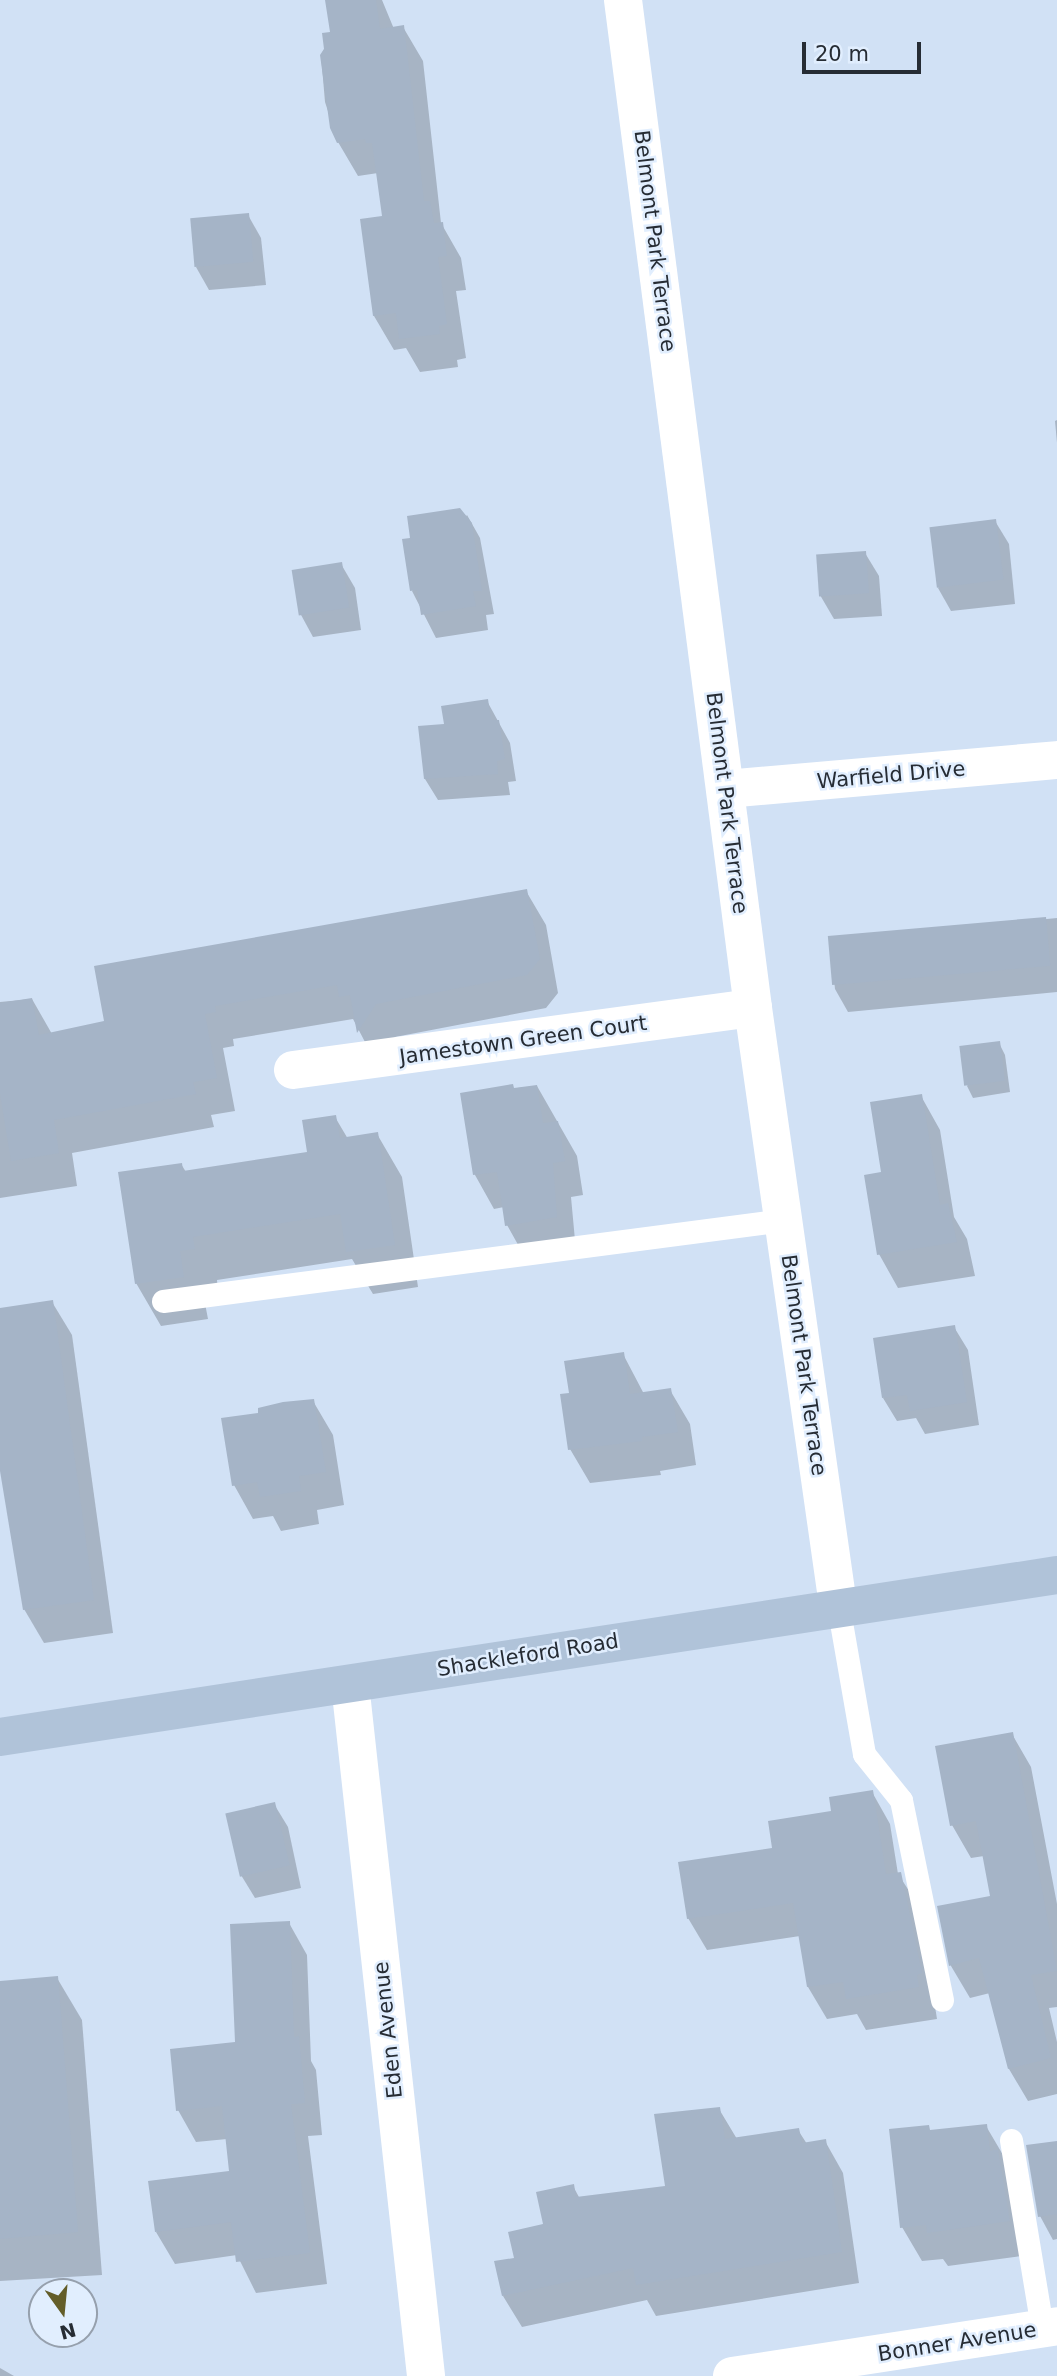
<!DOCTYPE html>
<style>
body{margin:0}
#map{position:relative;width:1057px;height:2376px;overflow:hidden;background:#d1e1f5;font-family:"DejaVu Sans",sans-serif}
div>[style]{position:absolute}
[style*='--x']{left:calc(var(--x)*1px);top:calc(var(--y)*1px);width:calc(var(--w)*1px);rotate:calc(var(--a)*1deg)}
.shadow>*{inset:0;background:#0003}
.building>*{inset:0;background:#a5b4c7;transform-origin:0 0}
.lane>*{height:23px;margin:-11.5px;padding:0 11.5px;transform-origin:11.5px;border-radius:11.5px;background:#fff}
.street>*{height:38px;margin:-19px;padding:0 19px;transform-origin:19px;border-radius:19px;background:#fff}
.secondary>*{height:38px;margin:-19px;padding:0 19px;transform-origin:19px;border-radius:19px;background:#b0c3d9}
span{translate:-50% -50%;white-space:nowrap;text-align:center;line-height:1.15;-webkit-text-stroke:5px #e1eefe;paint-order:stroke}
.street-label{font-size:21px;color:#262c34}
.north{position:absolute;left:28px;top:2278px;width:70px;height:70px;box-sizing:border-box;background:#e1eefe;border:2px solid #96a0ad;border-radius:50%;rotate:165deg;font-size:19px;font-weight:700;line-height:28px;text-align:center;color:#262c34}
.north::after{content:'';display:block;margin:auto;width:24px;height:32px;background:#635d29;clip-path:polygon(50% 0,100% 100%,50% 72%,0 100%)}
.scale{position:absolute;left:802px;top:42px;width:119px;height:32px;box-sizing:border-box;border:4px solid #262c34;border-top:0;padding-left:9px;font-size:21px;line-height:24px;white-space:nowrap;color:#262c34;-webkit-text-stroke:5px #e1eefe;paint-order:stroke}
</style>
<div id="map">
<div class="shadow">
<i style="clip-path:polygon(327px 0,382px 0,394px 29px,403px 27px,423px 61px,441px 223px,461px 258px,466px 290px,456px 291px,466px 358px,457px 360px,458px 367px,420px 372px,406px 348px,394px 350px,374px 316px,384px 218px,378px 173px,358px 176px,338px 142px,325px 102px,321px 55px,332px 34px)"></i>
<i style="clip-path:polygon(248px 215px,261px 238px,266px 285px,209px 290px,196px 267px)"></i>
<i style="clip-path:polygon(1057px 420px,1057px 443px,1055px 421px)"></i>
<i style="clip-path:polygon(467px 515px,480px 538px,494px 614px,486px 615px,488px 630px,436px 638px,412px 591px)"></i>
<i style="clip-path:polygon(995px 521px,1009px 544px,1015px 604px,951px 611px,938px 588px)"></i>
<i style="clip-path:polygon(865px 553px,879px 576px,882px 616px,834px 619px,820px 595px)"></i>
<i style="clip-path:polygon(341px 564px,355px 588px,361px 630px,313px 637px,300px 613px)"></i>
<i style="clip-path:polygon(487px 701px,510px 743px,516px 781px,508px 782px,510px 795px,438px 800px,425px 779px,446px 725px)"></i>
<i style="clip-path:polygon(526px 891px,546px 925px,558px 993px,546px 1008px,395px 1037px,377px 1065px,353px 1019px,233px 1039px,234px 1046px,223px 1048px,235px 1111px,211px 1115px,214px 1127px,72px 1153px,77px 1186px,0 1198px,0 1002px,32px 999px,52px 1034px,106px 1023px)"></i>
<i style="clip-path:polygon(1057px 918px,1057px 992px,848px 1012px,835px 989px,830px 940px)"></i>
<i style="clip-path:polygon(999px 1043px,1005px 1055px,1010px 1092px,973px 1098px,967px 1086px)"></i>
<i style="clip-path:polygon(537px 1086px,577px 1156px,583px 1195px,571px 1197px,576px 1251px,526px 1259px,507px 1225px,504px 1207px,494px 1209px,475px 1175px,462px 1094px)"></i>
<i style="clip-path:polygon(921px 1096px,940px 1130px,954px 1217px,967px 1239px,975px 1276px,898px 1288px,879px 1254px,883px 1173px)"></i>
<i style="clip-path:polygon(335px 1117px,348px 1139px,377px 1134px,402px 1177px,418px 1287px,373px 1294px,352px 1259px,217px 1280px,218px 1291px,203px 1293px,208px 1319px,161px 1326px,136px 1283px,181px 1164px,186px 1172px,309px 1154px)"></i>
<i style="clip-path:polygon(52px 1302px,72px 1335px,113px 1633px,44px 1643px,24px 1609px,0 1441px,0 1310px)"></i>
<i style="clip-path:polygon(954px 1327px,968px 1350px,979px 1425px,925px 1434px,916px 1418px,897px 1421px,883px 1398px)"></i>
<i style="clip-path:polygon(623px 1354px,644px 1394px,670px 1390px,690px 1424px,696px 1465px,660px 1471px,661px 1475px,590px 1483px,570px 1449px)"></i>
<i style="clip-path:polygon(313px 1401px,333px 1435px,344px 1505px,317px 1510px,319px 1524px,281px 1531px,273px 1516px,253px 1519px,234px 1485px,260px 1414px)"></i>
<i style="clip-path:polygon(1012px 1734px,1031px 1767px,1057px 1904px,1057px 2007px,1049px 2008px,1057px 2042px,1057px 2094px,1028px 2101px,1009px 2069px,990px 1993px,970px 1998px,951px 1966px,939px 1908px,992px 1897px,984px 1856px,971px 1858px,952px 1825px)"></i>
<i style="clip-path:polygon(872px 1792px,890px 1824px,898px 1874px,919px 1906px,937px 2019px,866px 2030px,857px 2014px,827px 2019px,808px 1987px,800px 1936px,707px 1950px,688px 1918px,774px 1850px)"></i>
<i style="clip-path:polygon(274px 1804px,288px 1827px,301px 1888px,255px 1898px,241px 1875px,228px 1814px)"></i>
<i style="clip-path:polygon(289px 1923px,307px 1955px,311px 2061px,316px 2070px,322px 2135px,308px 2136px,327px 2284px,256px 2293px,237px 2255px,175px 2264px,156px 2232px,231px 2172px,227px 2139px,196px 2142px,178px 2110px,236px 2044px)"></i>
<i style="clip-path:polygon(57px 1978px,82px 2020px,102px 2275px,0 2281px,0 1982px)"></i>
<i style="clip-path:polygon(719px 2109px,737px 2139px,798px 2130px,807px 2144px,825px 2141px,843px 2173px,859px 2283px,656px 2316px,647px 2300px,522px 2327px,503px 2296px,516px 2259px,573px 2186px,580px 2199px,667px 2187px)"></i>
<i style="clip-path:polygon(986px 2126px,1006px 2160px,1028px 2255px,948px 2266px,943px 2259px,922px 2261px,902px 2227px,931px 2132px)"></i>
<i style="clip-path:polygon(1057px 2143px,1057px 2239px,1053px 2240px,1040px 2216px)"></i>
<i style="clip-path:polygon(0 2368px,14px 2376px,0 2376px)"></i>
</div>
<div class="building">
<i style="clip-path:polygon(325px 0,376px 0,380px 29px,404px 25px,424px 201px,430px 201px,434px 223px,443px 222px,447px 256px,438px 257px,447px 324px,439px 326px,440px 334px,399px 339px,396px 313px,373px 316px,360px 219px,382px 216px,372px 143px,366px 143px,365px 139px,337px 143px,330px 128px,320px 55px,324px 49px,322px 33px,330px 32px)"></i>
<i style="left:249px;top:213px;width:49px;height:59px;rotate:85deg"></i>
<i style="clip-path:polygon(460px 508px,472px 523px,482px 591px,473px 591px,476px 606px,421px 615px,417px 590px,410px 591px,402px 539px,410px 538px,407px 516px)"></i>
<i style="left:996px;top:519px;width:61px;height:67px;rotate:83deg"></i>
<i style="left:866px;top:551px;width:42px;height:50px;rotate:86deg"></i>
<i style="left:342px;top:562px;width:46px;height:51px;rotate:81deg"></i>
<i style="clip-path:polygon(488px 699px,491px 720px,499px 720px,505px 759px,497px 761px,498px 774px,424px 779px,418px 726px,444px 724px,441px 706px)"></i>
<i style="clip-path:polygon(527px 889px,540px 959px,527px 975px,376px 1004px,357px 1033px,350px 995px,339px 997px,337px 985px,215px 1006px,216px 1012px,205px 1014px,217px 1078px,193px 1082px,196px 1094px,54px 1120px,59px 1153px,11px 1161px,0 1094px,0 1003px,32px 998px,39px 1035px,104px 1021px,94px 966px)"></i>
<i style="left:1046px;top:917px;width:49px;height:219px;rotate:85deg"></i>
<i style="left:1000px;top:1041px;width:40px;height:41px;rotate:83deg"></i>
<i style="clip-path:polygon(513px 1084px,514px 1088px,537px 1085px,543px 1123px,558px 1121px,565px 1161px,553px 1163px,557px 1217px,505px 1226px,497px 1172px,473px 1175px,460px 1093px)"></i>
<i style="clip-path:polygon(922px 1094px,940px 1205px,948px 1203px,957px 1242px,877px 1255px,864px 1175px,881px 1172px,870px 1102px)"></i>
<i style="clip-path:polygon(336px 1115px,340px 1138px,378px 1132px,395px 1245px,346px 1252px,340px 1214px,282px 1223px,193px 1237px,195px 1249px,180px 1251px,184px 1277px,135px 1284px,118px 1172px,182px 1163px,183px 1171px,307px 1152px,302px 1120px)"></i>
<i style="clip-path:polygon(53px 1300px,94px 1600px,23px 1610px,0 1471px,0 1308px)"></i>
<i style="clip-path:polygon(955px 1325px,967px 1402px,910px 1411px,907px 1395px,882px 1398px,873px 1338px)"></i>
<i style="clip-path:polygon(624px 1352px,630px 1394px,671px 1388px,678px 1432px,642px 1437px,642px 1441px,568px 1450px,560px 1394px,569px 1393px,564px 1361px)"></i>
<i style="clip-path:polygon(314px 1399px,326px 1472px,299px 1476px,301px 1491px,260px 1497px,257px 1482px,232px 1486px,221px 1418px,258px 1413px,258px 1408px,283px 1402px)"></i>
<i style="clip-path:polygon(1013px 1732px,1057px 1971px,1031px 1975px,1051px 2058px,1008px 2069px,979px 1958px,949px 1966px,937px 1906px,990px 1896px,976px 1821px,950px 1826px,935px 1746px)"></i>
<i style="clip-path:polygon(873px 1790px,886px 1874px,901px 1872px,922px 1973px,917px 1975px,919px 1987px,846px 1999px,843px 1982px,807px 1987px,793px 1903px,687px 1919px,678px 1862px,772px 1848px,768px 1821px,831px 1811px,829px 1797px)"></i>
<i style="left:275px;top:1802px;width:65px;height:51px;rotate:77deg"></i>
<i style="clip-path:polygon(290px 1921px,294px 2037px,299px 2036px,305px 2103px,291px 2104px,310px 2253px,236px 2262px,231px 2222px,155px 2232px,148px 2181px,229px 2171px,222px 2106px,176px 2111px,170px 2049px,235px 2042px,230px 1924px)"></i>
<i style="clip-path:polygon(58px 1976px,78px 2232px,0 2239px,0 1981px)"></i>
<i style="clip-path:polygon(720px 2107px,725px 2139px,799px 2128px,802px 2143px,826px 2139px,842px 2252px,636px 2285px,633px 2268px,502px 2296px,494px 2261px,514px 2258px,508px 2232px,543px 2224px,536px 2192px,574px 2184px,576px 2197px,665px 2186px,654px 2114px)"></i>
<i style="clip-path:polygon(987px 2124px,990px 2151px,998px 2149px,1010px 2221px,927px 2233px,926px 2225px,900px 2228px,889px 2129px,929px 2125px,930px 2130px)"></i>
<i style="clip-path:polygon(1057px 2141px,1057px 2214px,1038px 2217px,1026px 2145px)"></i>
</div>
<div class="lane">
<i style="--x:163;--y:1301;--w:626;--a:-7.43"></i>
<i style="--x:838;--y:1605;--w:151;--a:80.1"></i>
<i style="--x:864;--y:1754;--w:59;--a:51.2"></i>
<i style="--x:901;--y:1800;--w:204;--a:78.4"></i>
<i style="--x:1011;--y:2140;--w:191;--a:80.6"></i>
</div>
<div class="street">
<i style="--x:623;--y:0;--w:1016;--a:82.65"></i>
<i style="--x:753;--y:1008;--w:603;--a:81.9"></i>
<i style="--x:726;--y:789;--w:332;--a:-5"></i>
<i style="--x:293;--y:1070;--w:464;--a:-7.7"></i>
<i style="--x:350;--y:1684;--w:696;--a:83.73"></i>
<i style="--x:732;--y:2376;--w:329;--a:-8.7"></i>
</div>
<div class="secondary">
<i style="--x:0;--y:1737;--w:1069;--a:-8.71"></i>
</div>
<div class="street-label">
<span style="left:655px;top:241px;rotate:83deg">Belmont Park Terrace</span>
<span style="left:891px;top:775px;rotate:-5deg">Warfield Drive</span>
<span style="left:727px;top:803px;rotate:83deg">Belmont Park Terrace</span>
<span style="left:523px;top:1040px;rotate:-8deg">Jamestown Green Court</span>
<span style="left:804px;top:1365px;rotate:82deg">Belmont Park Terrace</span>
<span style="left:528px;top:1655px;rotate:-9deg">Shackleford Road</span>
<span style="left:388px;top:2030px;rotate:-96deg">Eden Avenue</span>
<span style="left:957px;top:2342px;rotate:-9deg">Bonner Avenue</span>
</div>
<div class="north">N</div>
<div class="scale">20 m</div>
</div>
